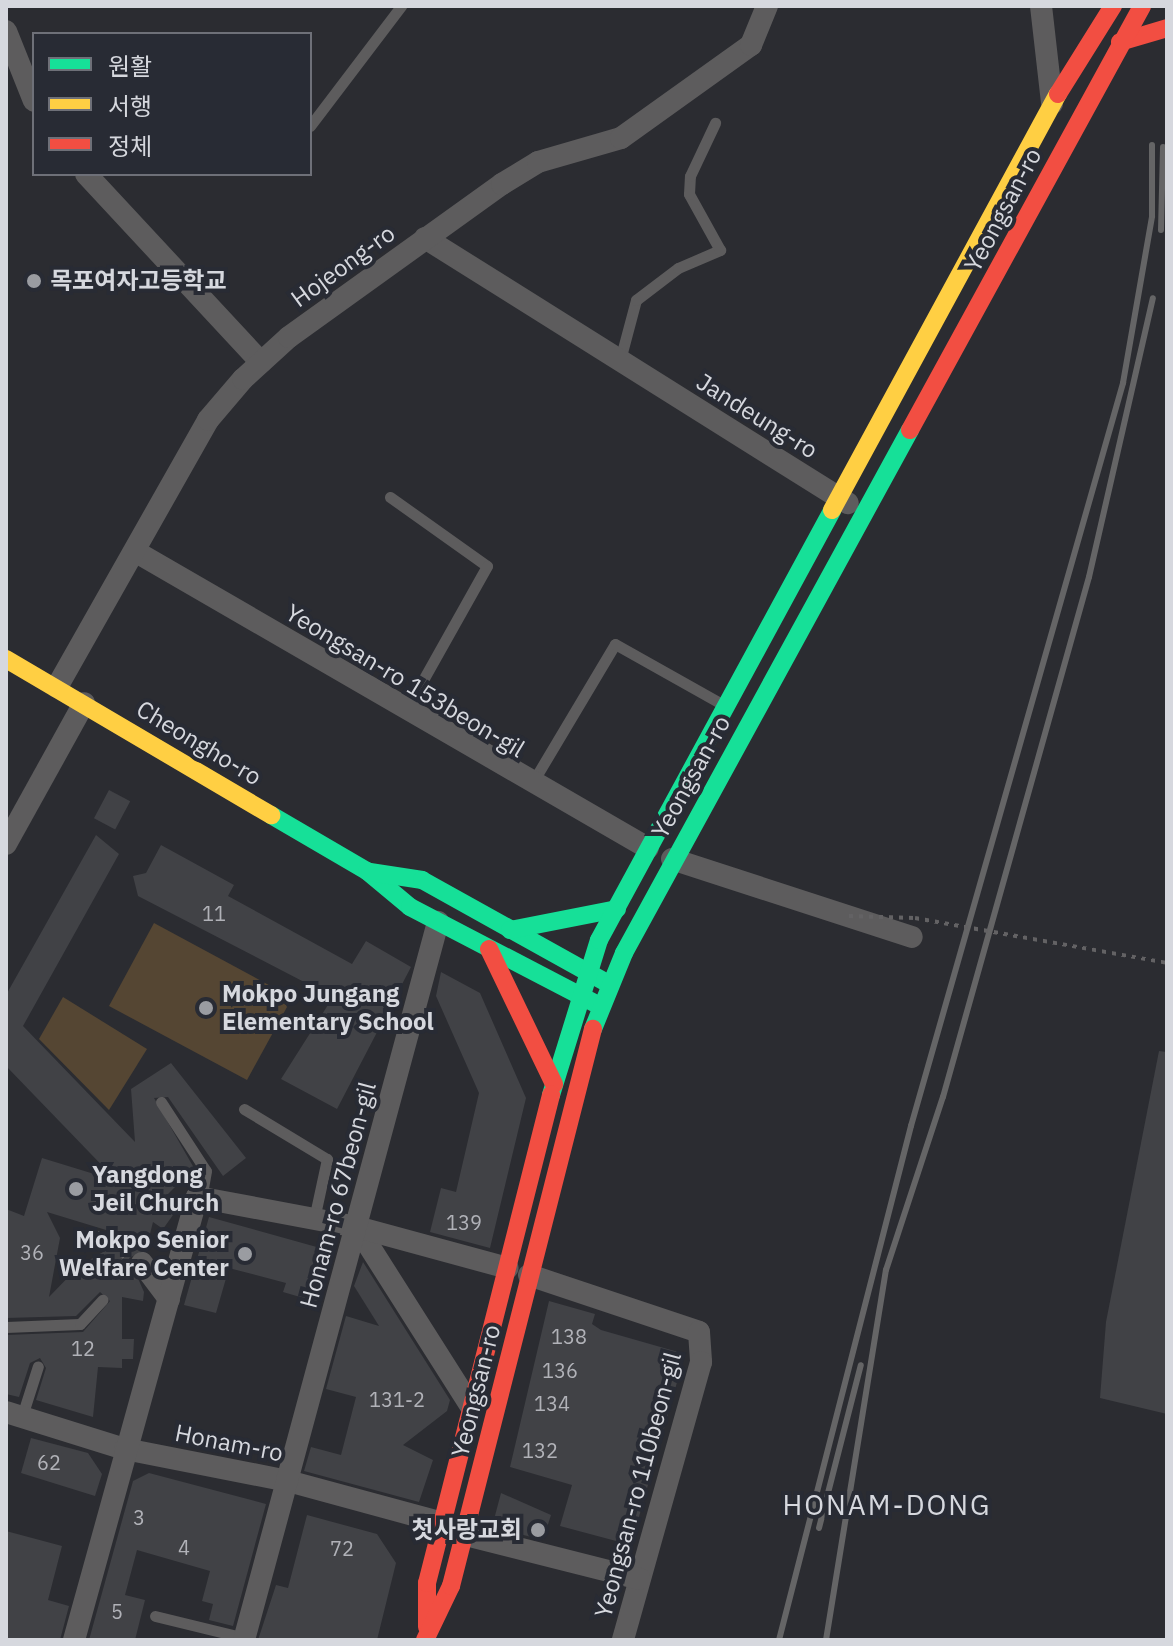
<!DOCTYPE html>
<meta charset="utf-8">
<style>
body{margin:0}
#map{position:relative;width:1173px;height:1646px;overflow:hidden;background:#2b2c31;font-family:"IBM Plex Sans","Noto Sans KR",sans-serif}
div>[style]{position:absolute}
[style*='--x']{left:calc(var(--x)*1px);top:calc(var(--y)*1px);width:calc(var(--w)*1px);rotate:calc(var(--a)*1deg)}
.green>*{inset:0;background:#554633}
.building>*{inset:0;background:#414246;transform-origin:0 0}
.path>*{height:4px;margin-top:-2px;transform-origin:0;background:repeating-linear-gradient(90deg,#636264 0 4px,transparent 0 10px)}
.lane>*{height:11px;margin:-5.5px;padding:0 5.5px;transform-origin:5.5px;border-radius:5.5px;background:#5d5c5d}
.street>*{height:22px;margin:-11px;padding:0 11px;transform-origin:11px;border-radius:11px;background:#5d5c5d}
.fast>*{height:18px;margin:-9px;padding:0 9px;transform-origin:9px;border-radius:9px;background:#16e098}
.slow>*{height:18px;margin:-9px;padding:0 9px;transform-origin:9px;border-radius:9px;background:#ffcf43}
.jam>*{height:18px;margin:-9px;padding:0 9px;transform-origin:9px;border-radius:9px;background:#f24e42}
.rail>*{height:6px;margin:-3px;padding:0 3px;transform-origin:3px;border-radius:3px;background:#656566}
.path-bridge>*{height:4px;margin-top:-2px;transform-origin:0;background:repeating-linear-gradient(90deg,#636264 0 4px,transparent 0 10px)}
.dots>*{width:22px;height:22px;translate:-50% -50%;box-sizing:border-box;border:4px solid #282b34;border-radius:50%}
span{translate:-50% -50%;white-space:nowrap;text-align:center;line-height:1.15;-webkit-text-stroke:8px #282b34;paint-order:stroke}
.number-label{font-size:20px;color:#b1b2b8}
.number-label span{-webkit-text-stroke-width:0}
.street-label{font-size:24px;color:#d6d8de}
.poi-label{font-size:24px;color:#d6d8de;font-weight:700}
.left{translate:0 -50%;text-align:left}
.right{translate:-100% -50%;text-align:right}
.quarter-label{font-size:28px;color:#d6d8de;letter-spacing:2px}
.frame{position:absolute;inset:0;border:8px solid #d6d8de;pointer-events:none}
.legend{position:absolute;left:32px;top:32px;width:280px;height:144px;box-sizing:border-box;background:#282b34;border:2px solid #6e7078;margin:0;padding:10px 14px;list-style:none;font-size:24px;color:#d6d8de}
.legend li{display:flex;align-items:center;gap:16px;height:40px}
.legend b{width:40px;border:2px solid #6e7078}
</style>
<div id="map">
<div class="green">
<i style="clip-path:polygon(154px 923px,278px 990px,287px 1007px,247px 1080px,109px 1006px)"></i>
<i style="clip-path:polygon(63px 997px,147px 1049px,109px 1110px,39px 1039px)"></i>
</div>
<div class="building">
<i style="left:109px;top:790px;width:24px;height:32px;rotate:28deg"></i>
<i style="clip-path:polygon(evenodd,96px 835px,119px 854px,23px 1026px,135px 1142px,131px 1089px,171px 1063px,246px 1158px,223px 1176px,168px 1097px,154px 1098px,194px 1168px,159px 1203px,173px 1215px,163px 1229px,153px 1222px,146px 1250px,129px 1258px,144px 1292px,143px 1301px,122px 1297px,122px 1339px,134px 1339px,133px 1359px,122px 1359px,122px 1368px,98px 1367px,93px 1417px,36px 1400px,46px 1368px,40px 1358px,30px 1363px,19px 1397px,6px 1394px,6px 1335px,83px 1332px,110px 1301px,100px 1292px,76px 1316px,6px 1318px,6px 1209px,24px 1216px,42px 1158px,117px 1181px,6px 1066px,6px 995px,96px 835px,47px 1212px,129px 1237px,79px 1266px,49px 1297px,60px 1238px,47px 1212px)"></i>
<i style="clip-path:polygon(161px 845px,234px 885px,228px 896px,352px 964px,366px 941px,411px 967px,337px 1109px,281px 1079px,333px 997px,138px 896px,133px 876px,146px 873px)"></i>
<i style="clip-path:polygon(441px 972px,480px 993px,526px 1098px,490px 1248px,430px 1232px,441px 1188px,456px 1192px,479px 1093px,436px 996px)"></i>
<i style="clip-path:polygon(1159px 1051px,1167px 1052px,1167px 1414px,1100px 1398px,1106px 1322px)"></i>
<i style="clip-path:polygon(209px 1217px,331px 1251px,317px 1302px,283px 1292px,286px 1283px,229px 1268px,216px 1313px,184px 1305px)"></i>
<i style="clip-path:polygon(363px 1262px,450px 1400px,447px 1411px,403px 1445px,433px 1460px,419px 1502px,304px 1471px,311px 1447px,341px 1455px,356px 1397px,326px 1389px,346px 1316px,379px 1326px,354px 1286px)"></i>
<i style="clip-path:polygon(549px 1301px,595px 1314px,592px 1324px,601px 1330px,685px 1354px,631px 1545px,560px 1526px,572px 1485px,510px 1467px)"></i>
<i style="clip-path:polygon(31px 1438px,88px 1453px,102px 1474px,95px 1496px,21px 1473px)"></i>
<i style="clip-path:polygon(149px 1473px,266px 1504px,233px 1626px,209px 1620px,213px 1604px,202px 1601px,210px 1571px,137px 1550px,125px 1595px,145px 1600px,135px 1640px,89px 1640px,133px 1481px)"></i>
<i style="clip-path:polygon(501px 1493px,551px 1515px,543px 1540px,492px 1527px)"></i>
<i style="clip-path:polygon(307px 1515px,377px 1534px,396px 1563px,377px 1640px,258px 1640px,276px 1585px,288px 1588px)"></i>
<i style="clip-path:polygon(6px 1531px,62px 1546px,48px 1600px,69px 1606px,60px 1640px,6px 1640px)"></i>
</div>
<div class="path">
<i style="--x:78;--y:1233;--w:22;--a:0"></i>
<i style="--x:100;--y:1233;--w:35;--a:45"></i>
</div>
<div class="lane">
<i style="--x:310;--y:126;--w:151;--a:-52.8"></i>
<i style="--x:620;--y:360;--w:62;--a:-75.1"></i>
<i style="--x:636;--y:300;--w:53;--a:-37.3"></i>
<i style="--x:678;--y:268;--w:46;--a:-23.2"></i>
<i style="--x:720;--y:250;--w:64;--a:-119"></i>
<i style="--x:689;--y:194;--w:18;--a:-87"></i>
<i style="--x:690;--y:176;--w:59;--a:-64.7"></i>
<i style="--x:390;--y:497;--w:119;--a:35.4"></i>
<i style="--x:487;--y:566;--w:167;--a:119.3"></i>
<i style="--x:531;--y:785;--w:164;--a:-59.2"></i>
<i style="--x:615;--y:644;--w:123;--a:29.3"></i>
<i style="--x:161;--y:1102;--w:82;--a:56.9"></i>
<i style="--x:206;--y:1171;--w:22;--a:100"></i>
<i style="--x:244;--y:1109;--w:97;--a:31.1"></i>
<i style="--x:327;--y:1159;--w:61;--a:102.2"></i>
<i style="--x:6;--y:1327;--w:74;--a:-2.3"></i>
<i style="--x:80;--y:1324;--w:33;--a:-47"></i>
<i style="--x:22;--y:1416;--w:52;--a:-72.3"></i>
<i style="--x:155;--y:1616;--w:93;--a:13.7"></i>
</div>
<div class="street">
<i style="--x:1041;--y:6;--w:98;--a:83.5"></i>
<i style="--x:6;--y:31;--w:75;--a:68.2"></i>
<i style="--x:86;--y:174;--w:257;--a:47.1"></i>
<i style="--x:425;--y:238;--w:499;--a:32.1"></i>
<i style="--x:138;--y:553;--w:589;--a:30.05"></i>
<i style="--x:57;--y:687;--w:307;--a:-60.5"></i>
<i style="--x:208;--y:420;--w:54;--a:-49.5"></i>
<i style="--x:243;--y:379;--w:62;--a:-42.4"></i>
<i style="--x:289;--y:337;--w:262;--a:-35.7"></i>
<i style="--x:502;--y:184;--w:42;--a:-31.4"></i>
<i style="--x:538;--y:162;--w:86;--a:-16.1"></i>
<i style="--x:621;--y:138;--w:160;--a:-35.6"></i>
<i style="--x:751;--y:45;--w:42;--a:-67.7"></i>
<i style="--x:6;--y:844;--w:161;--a:-61"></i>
<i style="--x:672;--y:859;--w:252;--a:18"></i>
<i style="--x:357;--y:1227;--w:214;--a:57.6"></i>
<i style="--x:142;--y:1263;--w:45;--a:53.1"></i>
<i style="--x:529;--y:1275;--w:179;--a:18.5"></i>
<i style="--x:699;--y:1332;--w:30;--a:86"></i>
<i style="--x:701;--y:1362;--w:289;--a:105.7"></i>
<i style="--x:6;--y:1412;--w:125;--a:17.3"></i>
<i style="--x:125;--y:1449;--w:166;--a:11.1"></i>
<i style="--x:288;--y:1481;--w:161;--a:15.2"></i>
<i style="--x:466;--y:1535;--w:179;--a:14.2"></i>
<i style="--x:74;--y:1640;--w:460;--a:-74.5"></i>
<i style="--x:197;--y:1197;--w:163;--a:10.6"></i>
<i style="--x:357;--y:1227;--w:156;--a:15.2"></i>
<i style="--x:244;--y:1640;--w:744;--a:-74.88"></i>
</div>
<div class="fast">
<i style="--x:271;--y:815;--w:111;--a:30.3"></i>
<i style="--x:367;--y:871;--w:56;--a:39.9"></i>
<i style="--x:410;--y:907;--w:210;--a:27.5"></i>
<i style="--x:370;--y:872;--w:53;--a:8.7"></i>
<i style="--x:422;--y:880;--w:210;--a:29.1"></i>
<i style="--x:510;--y:930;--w:109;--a:-11.1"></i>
<i style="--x:593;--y:1029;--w:82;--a:-67.8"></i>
<i style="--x:624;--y:953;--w:596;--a:-61.33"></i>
<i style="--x:551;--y:1095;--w:162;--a:-72.8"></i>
<i style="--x:599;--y:940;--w:489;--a:-61.5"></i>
</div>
<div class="slow">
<i style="--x:832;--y:510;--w:473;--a:-61.5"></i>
<i style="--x:6;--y:659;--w:308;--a:30.5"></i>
</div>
<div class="jam">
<i style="--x:1120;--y:42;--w:49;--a:-16.6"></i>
<i style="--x:1058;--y:94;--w:104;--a:-58"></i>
<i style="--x:910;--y:430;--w:483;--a:-61.3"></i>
<i style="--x:489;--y:949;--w:150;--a:64.3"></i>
<i style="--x:427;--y:1627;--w:44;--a:-90"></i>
<i style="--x:427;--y:1583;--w:504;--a:-75.74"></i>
<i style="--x:425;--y:1640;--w:60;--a:-64.3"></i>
<i style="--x:451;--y:1586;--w:575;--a:-75.7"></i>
</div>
<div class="rail">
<i style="--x:1161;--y:230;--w:83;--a:-88.6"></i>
<i style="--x:819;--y:1528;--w:168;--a:-75.6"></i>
<i style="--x:779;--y:1640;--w:531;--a:-75.6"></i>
<i style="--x:911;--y:1126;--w:773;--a:-74.07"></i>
<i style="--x:1123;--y:383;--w:169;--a:-80.1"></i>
<i style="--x:1152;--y:216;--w:71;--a:-90"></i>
<i style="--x:826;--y:1640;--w:375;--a:-80.8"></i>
<i style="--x:886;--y:1270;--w:182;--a:-71.8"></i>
<i style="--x:943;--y:1097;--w:540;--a:-74.32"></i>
<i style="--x:1089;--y:577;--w:286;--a:-77.1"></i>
</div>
<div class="path-bridge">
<i style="--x:849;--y:916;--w:66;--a:1.7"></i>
<i style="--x:915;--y:918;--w:256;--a:10.1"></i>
</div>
<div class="dots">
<i style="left:34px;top:281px;background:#9a9ca1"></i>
<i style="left:206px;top:1008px;background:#9a9ca1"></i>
<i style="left:76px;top:1189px;background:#9a9ca1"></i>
<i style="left:245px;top:1254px;background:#9a9ca1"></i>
<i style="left:538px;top:1530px;background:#9a9ca1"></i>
</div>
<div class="number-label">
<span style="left:214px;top:913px">11</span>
<span style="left:464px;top:1222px">139</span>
<span style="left:32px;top:1252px">36</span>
<span style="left:569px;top:1336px">138</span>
<span style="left:83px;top:1348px">12</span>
<span style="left:560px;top:1370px">136</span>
<span style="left:397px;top:1399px">131-2</span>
<span style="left:552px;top:1403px">134</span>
<span style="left:540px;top:1450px">132</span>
<span style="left:49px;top:1462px">62</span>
<span style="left:139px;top:1517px">3</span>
<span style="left:184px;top:1547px">4</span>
<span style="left:342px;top:1548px">72</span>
<span style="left:117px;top:1611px">5</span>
</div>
<div class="street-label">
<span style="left:1003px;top:210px;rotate:-62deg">Yeongsan-ro</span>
<span style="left:343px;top:266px;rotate:-36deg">Hojeong-ro</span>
<span style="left:757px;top:416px;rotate:32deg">Jandeung-ro</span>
<span style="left:405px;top:681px;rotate:31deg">Yeongsan-ro 153beon-gil</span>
<span style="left:199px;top:743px;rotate:31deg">Cheongho-ro</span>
<span style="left:691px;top:777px;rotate:-61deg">Yeongsan-ro</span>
<span style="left:338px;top:1195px;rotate:-75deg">Honam-ro 67beon-gil</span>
<span style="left:476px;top:1391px;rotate:-76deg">Yeongsan-ro</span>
<span style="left:229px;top:1443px;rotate:11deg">Honam-ro</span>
<span style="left:638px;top:1485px;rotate:-75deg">Yeongsan-ro 110beon-gil</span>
</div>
<div class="poi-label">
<span class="left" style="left:50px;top:281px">목포여자고등학교</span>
<span class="left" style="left:222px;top:1008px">Mokpo Jungang<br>Elementary School</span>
<span class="left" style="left:92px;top:1189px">Yangdong<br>Jeil Church</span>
<span class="right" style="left:229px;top:1254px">Mokpo Senior<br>Welfare Center</span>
<span class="right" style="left:522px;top:1530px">첫사랑교회</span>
</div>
<div class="quarter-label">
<span style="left:887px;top:1505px">HONAM-DONG</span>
</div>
<div class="frame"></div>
<ul class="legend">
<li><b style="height:10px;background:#16e098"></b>원활</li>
<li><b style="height:10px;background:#ffcf43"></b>서행</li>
<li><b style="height:10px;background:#f24e42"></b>정체</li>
</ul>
</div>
